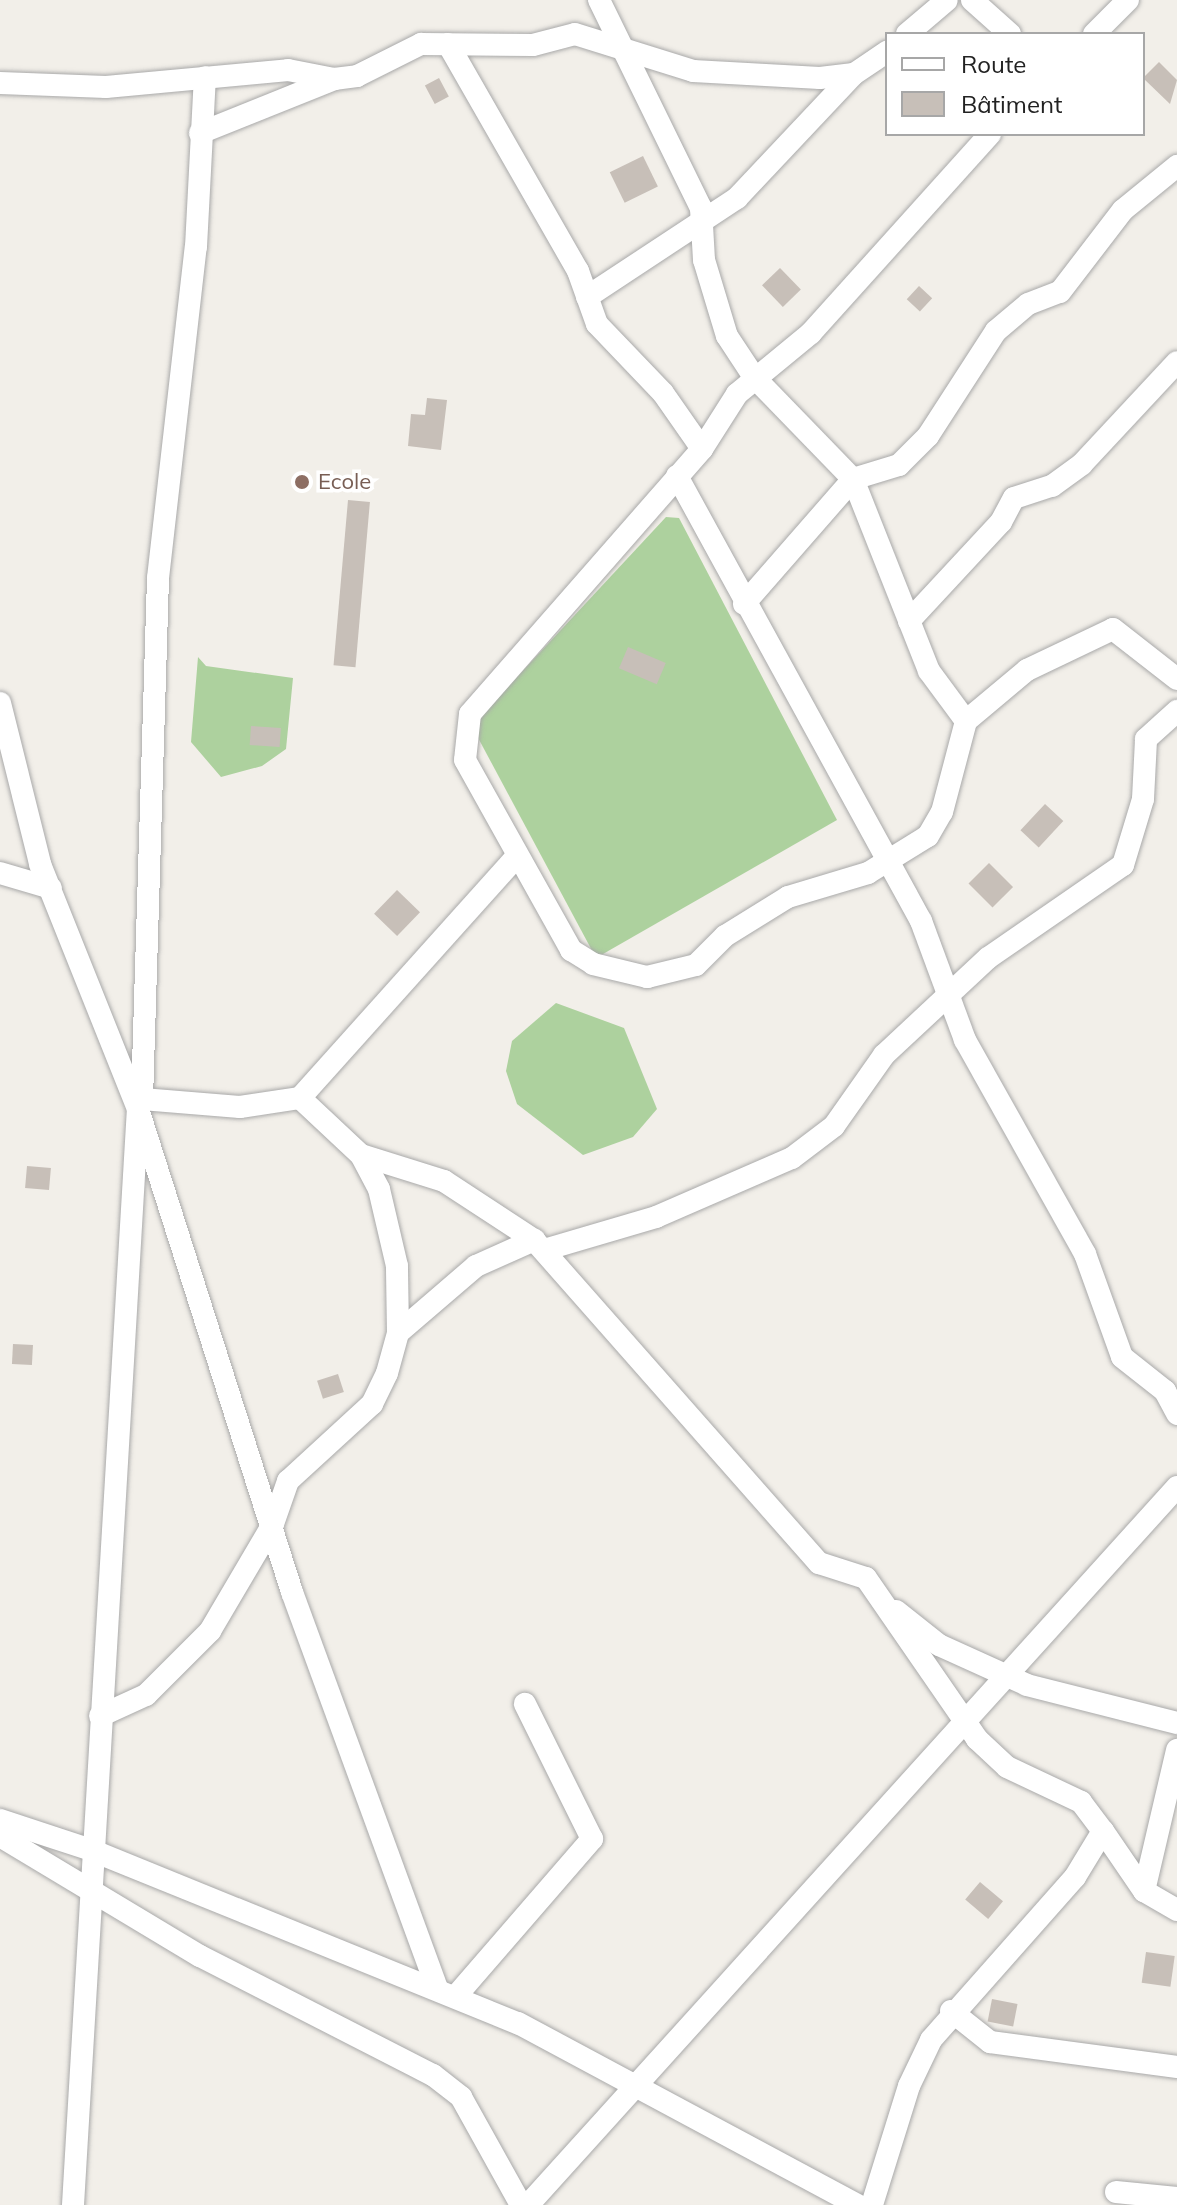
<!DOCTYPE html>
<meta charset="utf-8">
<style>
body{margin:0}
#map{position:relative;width:1177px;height:2205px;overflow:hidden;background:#f2efe9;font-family:Mulish,sans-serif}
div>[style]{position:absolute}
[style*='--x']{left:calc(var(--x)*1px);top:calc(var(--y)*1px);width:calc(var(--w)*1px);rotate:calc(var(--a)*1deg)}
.forest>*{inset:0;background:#add19e}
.building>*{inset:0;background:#c7bfb8;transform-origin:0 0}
.roads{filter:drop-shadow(0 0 2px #a9a9a9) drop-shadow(0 0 2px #a9a9a9)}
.minor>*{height:22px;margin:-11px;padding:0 11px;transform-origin:11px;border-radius:11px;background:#fff}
.dots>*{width:22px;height:22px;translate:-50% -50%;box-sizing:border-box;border:4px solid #fff;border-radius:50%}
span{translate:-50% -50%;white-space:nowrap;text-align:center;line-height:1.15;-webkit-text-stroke:7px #fff;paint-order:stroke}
.education-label{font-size:22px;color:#785e54}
.left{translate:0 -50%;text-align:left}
.legend{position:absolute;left:885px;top:32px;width:260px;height:104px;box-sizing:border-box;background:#fff;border:2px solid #a7a7a7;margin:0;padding:10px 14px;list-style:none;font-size:24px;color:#222}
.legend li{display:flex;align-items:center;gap:16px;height:40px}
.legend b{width:40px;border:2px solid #a7a7a7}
</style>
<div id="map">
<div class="forest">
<i style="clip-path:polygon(666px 517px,679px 518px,837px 820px,596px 958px,476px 734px,478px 719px)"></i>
<i style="clip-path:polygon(198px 657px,206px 666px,293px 678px,286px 749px,262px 766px,221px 777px,191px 742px)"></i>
<i style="clip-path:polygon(556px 1003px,624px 1028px,657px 1109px,633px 1137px,583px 1155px,517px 1104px,506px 1071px,512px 1041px)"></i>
</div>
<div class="building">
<i style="clip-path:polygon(1159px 62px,1177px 80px,1170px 104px,1143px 78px)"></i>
<i style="left:439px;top:78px;width:21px;height:16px;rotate:62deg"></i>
<i style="left:643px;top:156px;width:34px;height:37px;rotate:64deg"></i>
<i style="left:780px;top:268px;width:30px;height:25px;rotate:46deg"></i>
<i style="left:919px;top:286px;width:18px;height:18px;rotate:43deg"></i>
<i style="clip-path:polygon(427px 398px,447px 400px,441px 450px,408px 446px,411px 414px,425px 415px)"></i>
<i style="left:348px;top:500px;width:22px;height:166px;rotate:5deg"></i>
<i style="left:628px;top:647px;width:41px;height:23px;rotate:23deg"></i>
<i style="left:251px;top:726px;width:30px;height:19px;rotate:4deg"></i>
<i style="left:1045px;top:804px;width:25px;height:36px;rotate:43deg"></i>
<i style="left:989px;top:863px;width:34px;height:29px;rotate:45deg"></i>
<i style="left:397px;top:890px;width:32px;height:33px;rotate:44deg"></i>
<i style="left:27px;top:1166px;width:24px;height:22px;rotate:5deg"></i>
<i style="left:13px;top:1344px;width:20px;height:20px;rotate:3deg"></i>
<i style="left:338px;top:1374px;width:19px;height:22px;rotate:72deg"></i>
<i style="left:980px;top:1882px;width:30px;height:23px;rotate:40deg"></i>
<i style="left:1146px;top:1952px;width:29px;height:31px;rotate:8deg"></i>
<i style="left:992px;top:1999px;width:26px;height:23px;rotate:11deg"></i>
</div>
<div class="roads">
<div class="minor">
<i style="--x:599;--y:0;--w:232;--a:63.9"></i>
<i style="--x:701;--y:208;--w:52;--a:86.7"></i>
<i style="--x:704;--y:260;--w:79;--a:73.2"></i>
<i style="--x:727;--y:336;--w:49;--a:56.6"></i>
<i style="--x:754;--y:377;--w:142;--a:45.9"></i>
<i style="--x:853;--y:479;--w:206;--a:68.4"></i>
<i style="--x:929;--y:671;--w:62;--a:53.5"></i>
<i style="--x:972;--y:0;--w:51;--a:41.8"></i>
<i style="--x:907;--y:34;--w:52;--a:-40.4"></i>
<i style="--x:1094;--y:34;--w:48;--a:-45"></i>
<i style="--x:448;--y:44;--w:262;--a:60.2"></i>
<i style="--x:578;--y:271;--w:56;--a:70.3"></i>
<i style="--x:597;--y:324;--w:95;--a:46.3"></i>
<i style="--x:663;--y:393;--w:68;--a:55.1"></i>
<i style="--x:0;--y:83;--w:106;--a:2.2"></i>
<i style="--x:106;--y:87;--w:183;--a:-5.3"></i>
<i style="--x:288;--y:70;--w:47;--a:11.1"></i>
<i style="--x:334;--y:79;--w:23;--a:-7"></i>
<i style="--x:357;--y:76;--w:72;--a:-26.6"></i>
<i style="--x:421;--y:44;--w:112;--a:0.5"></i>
<i style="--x:533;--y:45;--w:43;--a:-14.7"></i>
<i style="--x:575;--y:34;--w:124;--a:17.4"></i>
<i style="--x:693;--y:71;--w:127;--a:3.2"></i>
<i style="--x:820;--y:78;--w:34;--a:-7"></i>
<i style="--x:854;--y:74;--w:40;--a:-34"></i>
<i style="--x:200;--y:133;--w:144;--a:-21.9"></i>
<i style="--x:990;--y:134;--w:268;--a:132"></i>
<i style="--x:811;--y:333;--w:96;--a:140.5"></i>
<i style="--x:737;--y:394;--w:65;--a:122.5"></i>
<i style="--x:702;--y:449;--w:352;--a:131.2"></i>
<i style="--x:470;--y:714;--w:46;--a:96.2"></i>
<i style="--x:465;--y:760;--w:218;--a:60.8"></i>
<i style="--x:571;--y:950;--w:26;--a:32"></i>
<i style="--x:593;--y:964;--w:56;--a:13.5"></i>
<i style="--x:647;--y:977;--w:50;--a:-13.8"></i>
<i style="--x:696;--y:965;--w:41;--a:-45"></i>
<i style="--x:725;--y:936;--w:74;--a:-31.8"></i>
<i style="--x:788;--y:897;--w:84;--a:-16.7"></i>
<i style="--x:868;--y:873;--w:70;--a:-31.7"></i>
<i style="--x:928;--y:836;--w:28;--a:-60"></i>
<i style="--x:942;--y:812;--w:94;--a:-75.2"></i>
<i style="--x:966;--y:721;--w:80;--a:-39.9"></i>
<i style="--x:1027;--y:670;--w:95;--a:-25.5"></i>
<i style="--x:1113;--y:629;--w:81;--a:38"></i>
<i style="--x:587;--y:297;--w:180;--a:-33.4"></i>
<i style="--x:737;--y:198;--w:170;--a:-46.7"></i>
<i style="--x:677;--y:476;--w:508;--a:61.26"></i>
<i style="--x:921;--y:921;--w:127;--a:69.7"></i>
<i style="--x:965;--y:1040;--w:245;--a:60.7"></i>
<i style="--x:1085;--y:1254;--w:109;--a:70.2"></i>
<i style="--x:1122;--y:1357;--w:55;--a:38.3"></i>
<i style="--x:1165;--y:1391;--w:26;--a:62"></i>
<i style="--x:744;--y:604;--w:166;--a:-48.9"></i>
<i style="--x:853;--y:479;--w:48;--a:-16.9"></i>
<i style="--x:899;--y:465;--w:41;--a:-45"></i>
<i style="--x:928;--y:436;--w:125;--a:-57.1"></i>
<i style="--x:996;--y:331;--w:42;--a:-40.2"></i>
<i style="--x:1028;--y:304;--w:34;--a:-21"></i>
<i style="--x:1060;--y:292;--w:103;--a:-52.5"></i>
<i style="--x:1123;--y:210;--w:70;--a:-39.2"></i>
<i style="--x:909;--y:621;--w:135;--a:-47.1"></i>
<i style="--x:1001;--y:522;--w:27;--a:-62"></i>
<i style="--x:1014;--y:498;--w:40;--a:-18"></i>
<i style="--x:1052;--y:486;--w:37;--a:-36"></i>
<i style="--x:1082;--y:464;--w:139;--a:-47"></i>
<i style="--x:0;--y:703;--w:166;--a:76"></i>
<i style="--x:40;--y:864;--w:264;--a:68.2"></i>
<i style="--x:138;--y:1109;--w:507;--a:72.32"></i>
<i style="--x:292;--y:1592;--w:423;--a:69.9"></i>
<i style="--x:0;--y:873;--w:53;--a:16.4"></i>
<i style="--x:300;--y:1098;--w:83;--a:43.1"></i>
<i style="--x:361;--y:1155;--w:87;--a:17.4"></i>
<i style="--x:444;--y:1181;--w:108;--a:33.2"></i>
<i style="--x:534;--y:1240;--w:431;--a:48.6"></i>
<i style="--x:819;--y:1563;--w:49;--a:17.7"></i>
<i style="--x:866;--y:1578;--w:196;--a:55.4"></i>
<i style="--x:977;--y:1739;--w:41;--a:43"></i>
<i style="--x:1007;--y:1767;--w:82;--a:25.3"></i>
<i style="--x:1081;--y:1802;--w:36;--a:53"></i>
<i style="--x:1103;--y:1831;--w:54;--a:121.3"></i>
<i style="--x:1075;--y:1877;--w:217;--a:131.5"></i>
<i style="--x:931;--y:2040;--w:51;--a:115.6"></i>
<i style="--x:909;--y:2086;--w:125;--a:107.3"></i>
<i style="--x:142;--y:1099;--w:521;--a:-88.24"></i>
<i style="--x:158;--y:578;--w:333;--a:-83.5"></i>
<i style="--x:196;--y:247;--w:170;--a:-87"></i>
<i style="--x:544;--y:1250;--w:117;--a:-16.4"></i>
<i style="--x:656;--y:1217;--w:148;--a:-23.5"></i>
<i style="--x:792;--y:1158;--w:53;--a:-37.3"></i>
<i style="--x:834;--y:1126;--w:87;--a:-54.8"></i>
<i style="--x:884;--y:1055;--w:142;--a:-43"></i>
<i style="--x:988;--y:958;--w:164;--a:-34.6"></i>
<i style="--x:1123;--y:865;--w:69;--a:-73.1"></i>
<i style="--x:1143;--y:799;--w:60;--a:-87.1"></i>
<i style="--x:1146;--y:739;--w:42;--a:-42.1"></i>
<i style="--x:398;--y:1333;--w:103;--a:-40.7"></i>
<i style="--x:476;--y:1266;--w:64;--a:-24.1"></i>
<i style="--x:896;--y:1611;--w:55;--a:38.3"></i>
<i style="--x:939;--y:1645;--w:97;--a:24.4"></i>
<i style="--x:1027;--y:1685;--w:155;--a:14.2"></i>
<i style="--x:100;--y:1716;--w:51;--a:-24.5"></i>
<i style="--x:146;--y:1695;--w:91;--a:-45"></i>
<i style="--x:210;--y:1631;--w:124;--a:-59.5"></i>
<i style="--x:273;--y:1524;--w:46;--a:-70.8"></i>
<i style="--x:288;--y:1481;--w:114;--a:-42.5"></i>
<i style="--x:372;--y:1404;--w:34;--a:-64"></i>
<i style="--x:387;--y:1373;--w:41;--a:-74.6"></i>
<i style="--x:398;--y:1333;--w:67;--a:-90.9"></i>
<i style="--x:397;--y:1266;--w:79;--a:-103.2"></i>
<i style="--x:379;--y:1189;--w:38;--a:-118"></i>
<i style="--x:0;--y:1820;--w:96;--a:18.2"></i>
<i style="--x:91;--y:1850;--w:461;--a:22.1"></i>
<i style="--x:518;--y:2023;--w:385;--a:28.2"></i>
<i style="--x:1103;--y:1831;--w:73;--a:55.7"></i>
<i style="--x:1144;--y:1891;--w:38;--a:30"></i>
<i style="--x:0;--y:1836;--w:233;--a:31"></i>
<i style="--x:200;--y:1956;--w:262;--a:27.1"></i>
<i style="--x:433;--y:2075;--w:36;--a:38"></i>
<i style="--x:461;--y:2097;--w:124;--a:60.9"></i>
<i style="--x:1144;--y:1891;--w:145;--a:-76.8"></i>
<i style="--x:456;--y:1996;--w:208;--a:-49.1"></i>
<i style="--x:592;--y:1839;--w:151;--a:-116.4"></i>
<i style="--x:951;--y:2011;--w:50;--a:38.5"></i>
<i style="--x:990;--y:2042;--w:189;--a:7.6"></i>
<i style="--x:1116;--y:2192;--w:61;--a:5.6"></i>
<i style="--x:73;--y:2205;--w:1098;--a:-86.61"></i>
<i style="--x:138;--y:1109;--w:11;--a:-68"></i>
<i style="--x:142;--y:1099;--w:98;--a:4.7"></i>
<i style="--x:240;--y:1107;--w:61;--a:-8.5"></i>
<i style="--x:300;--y:1098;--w:325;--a:-48.1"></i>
<i style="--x:528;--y:2205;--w:968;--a:-47.89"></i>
</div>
</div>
<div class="dots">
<i style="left:302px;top:482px;background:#8d6e63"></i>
</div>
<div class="education-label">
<span class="left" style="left:318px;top:482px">Ecole</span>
</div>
<ul class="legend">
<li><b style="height:10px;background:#fff"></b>Route</li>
<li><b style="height:22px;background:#c7bfb8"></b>Bâtiment</li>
</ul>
</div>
